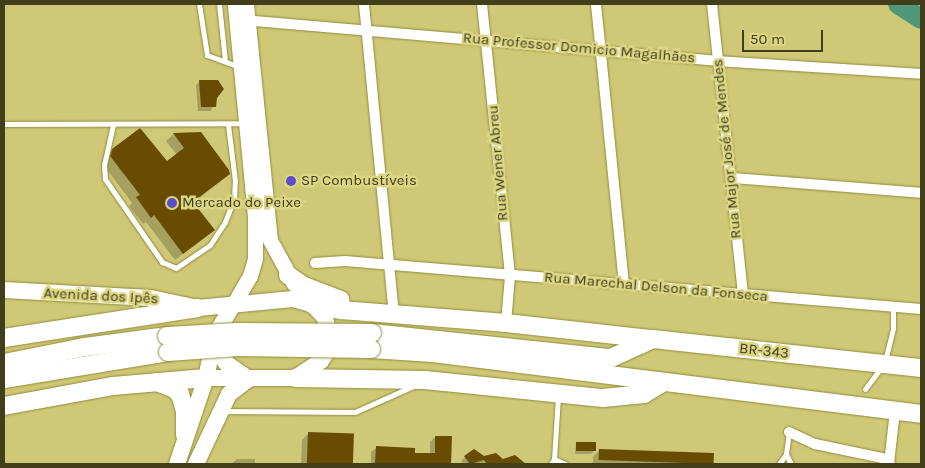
<!DOCTYPE html>
<meta charset="utf-8">
<style>
body{margin:0}
#map{position:relative;width:925px;height:468px;overflow:hidden;background:#cfc977;font-family:Karla,sans-serif}
div>[style]{position:absolute}
[style*='--x']{left:calc(var(--x)*1px);top:calc(var(--y)*1px);width:calc(var(--w)*1px);rotate:calc(var(--a)*1deg)}
.shadow>*{inset:0;background:#0003}
.river>*{height:20px;margin:-10px;padding:0 10px;transform-origin:10px;border-radius:10px;background:#4f9879}
.building>*{inset:0;background:#674c02;transform-origin:0 0}
.roads{filter:drop-shadow(0 0 1px #938c3b) drop-shadow(0 0 1px #938c3b)}
.service>*{height:5px;margin:-2.5px;padding:0 2.5px;transform-origin:2.5px;border-radius:2.5px;background:#fff}
.minor>*{height:10px;margin:-5px;padding:0 5px;transform-origin:5px;border-radius:5px;background:#fff}
.secondary>*{height:15px;margin:-7.5px;padding:0 7.5px;transform-origin:7.5px;border-radius:7.5px;background:#fff}
.primary>*{height:16px;margin:-8px;padding:0 8px;transform-origin:8px;border-radius:8px;background:#fff}
.trunk>*{height:18px;margin:-9px;padding:0 9px;transform-origin:9px;border-radius:9px;background:#fff}
.bridges{filter:drop-shadow(0 0 1px #938c3b) drop-shadow(0 0 1px #938c3b)}
.trunk-bridge>*{height:18px;margin:-9px;padding:0 9px;transform-origin:9px;border-radius:9px;background:#fff}
.dots>*{width:14px;height:14px;translate:-50% -50%;box-sizing:border-box;border:2px solid #dcd684;border-radius:50%}
span{translate:-50% -50%;white-space:nowrap;text-align:center;line-height:1.15;-webkit-text-stroke:5px #dcd684;paint-order:stroke}
.street-label{font-size:15px;color:#413e1c}
.poi-label{font-size:15px;color:#413e1c}
.left{translate:0 -50%;text-align:left}
.frame{position:absolute;inset:0;border:5px solid #413e1c;pointer-events:none}
.scale{position:absolute;left:742px;top:30px;width:81px;height:22px;box-sizing:border-box;border:2px solid #413e1c;border-top:0;padding-left:6px;font-size:15px;line-height:18px;white-space:nowrap;color:#413e1c;-webkit-text-stroke:4px #dcd684;paint-order:stroke}
</style>
<div id="map">
<div class="shadow">
<i style="clip-path:polygon(199px 82px,216px 98px,211px 111px,198px 111px,196px 85px)"></i>
<i style="clip-path:polygon(142px 130px,167px 162px,177px 155px,166px 141px,174px 134px,200px 134px,228px 174px,193px 203px,213px 230px,175px 260px,146px 222px,143px 224px,129px 206px,132px 203px,103px 164px,113px 150px)"></i>
<i style="clip-path:polygon(309px 433px,353px 435px,352px 464px,301px 464px,302px 440px)"></i>
<i style="clip-path:polygon(435px 437px,451px 437px,450px 464px,371px 464px,371px 452px,376px 448px,430px 455px,430px 442px)"></i>
<i style="clip-path:polygon(576px 443px,595px 450px,591px 454px,575px 454px)"></i>
<i style="clip-path:polygon(471px 451px,484px 458px,493px 454px,503px 461px,518px 459px,518px 464px,464px 464px,461px 461px)"></i>
<i style="clip-path:polygon(599px 451px,712px 463px,593px 464px,593px 457px)"></i>
<i style="clip-path:polygon(237px 459px,255px 459px,255px 464px,231px 464px)"></i>
</div>
<div class="river">
<i style="--x:898;--y:4;--w:27;--a:33"></i>
</div>
<div class="building">
<i style="clip-path:polygon(199px 80px,218px 80px,224px 89px,217px 98px,216px 107px,201px 107px)"></i>
<i style="clip-path:polygon(140px 128px,167px 161px,184px 148px,173px 133px,201px 132px,229px 170px,230px 174px,193px 202px,215px 230px,183px 254px,154px 215px,151px 218px,136px 197px,140px 195px,110px 156px,112px 149px)"></i>
<i style="left:308px;top:432px;width:46px;height:32px;rotate:2deg"></i>
<i style="clip-path:polygon(435px 436px,452px 436px,451px 464px,375px 464px,376px 446px,415px 448px,415px 453px,435px 453px)"></i>
<i style="left:576px;top:442px;width:20px;height:9px"></i>
<i style="clip-path:polygon(474px 449px,484px 456px,496px 453px,503px 459px,515px 455px,526px 464px,487px 464px,484px 460px,470px 464px,464px 456px)"></i>
<i style="left:599px;top:449px;width:115px;height:11px;rotate:2deg"></i>
</div>
<div class="roads">
<div class="service">
<i style="--x:199;--y:4;--w:52;--a:81.1"></i>
<i style="--x:207;--y:55;--w:33;--a:20"></i>
<i style="--x:219;--y:4;--w:57;--a:84"></i>
<i style="--x:5;--y:124;--w:240;--a:-0.2"></i>
<i style="--x:113;--y:125;--w:41;--a:102.7"></i>
<i style="--x:104;--y:165;--w:14;--a:86"></i>
<i style="--x:105;--y:179;--w:101;--a:55.5"></i>
<i style="--x:162;--y:262;--w:15;--a:23"></i>
<i style="--x:176;--y:268;--w:41;--a:-34.1"></i>
<i style="--x:210;--y:245;--w:27;--a:-57"></i>
<i style="--x:225;--y:222;--w:26;--a:-69"></i>
<i style="--x:234;--y:198;--w:17;--a:-87"></i>
<i style="--x:235;--y:181;--w:56;--a:-97.1"></i>
<i style="--x:885;--y:361;--w:34;--a:-76"></i>
<i style="--x:893;--y:328;--w:21;--a:-90"></i>
<i style="--x:865;--y:389;--w:26;--a:-53"></i>
<i style="--x:224;--y:411;--w:131;--a:0.4"></i>
<i style="--x:355;--y:412;--w:64;--a:-24.1"></i>
<i style="--x:789;--y:432;--w:22;--a:98"></i>
<i style="--x:786;--y:454;--w:11;--a:63"></i>
<i style="--x:554;--y:459;--w:12;--a:24"></i>
<i style="--x:551;--y:464;--w:6;--a:-59"></i>
<i style="--x:554;--y:459;--w:62;--a:-86.3"></i>
<i style="--x:779;--y:464;--w:12;--a:-55"></i>
</div>
<div class="minor">
<i style="--x:364;--y:4;--w:310;--a:84.5"></i>
<i style="--x:482;--y:4;--w:273;--a:84.1"></i>
<i style="--x:510;--y:276;--w:47;--a:94.9"></i>
<i style="--x:596;--y:4;--w:282;--a:84.3"></i>
<i style="--x:712;--y:4;--w:292;--a:83.9"></i>
<i style="--x:242;--y:20;--w:477;--a:4.9"></i>
<i style="--x:717;--y:61;--w:204;--a:3.6"></i>
<i style="--x:732;--y:178;--w:190;--a:4.5"></i>
<i style="--x:315;--y:263;--w:30;--a:-4"></i>
<i style="--x:345;--y:261;--w:578;--a:4.76"></i>
<i style="--x:789;--y:432;--w:29;--a:25"></i>
<i style="--x:815;--y:444;--w:68;--a:11.8"></i>
<i style="--x:882;--y:458;--w:10;--a:37"></i>
<i style="--x:889;--y:463;--w:52;--a:-83.4"></i>
</div>
<div class="secondary">
<i style="--x:246;--y:4;--w:237;--a:84.2"></i>
<i style="--x:270;--y:240;--w:50;--a:61.4"></i>
<i style="--x:233;--y:305;--w:34;--a:-60"></i>
<i style="--x:250;--y:276;--w:19;--a:-74"></i>
<i style="--x:255;--y:258;--w:41;--a:-90"></i>
<i style="--x:255;--y:217;--w:214;--a:-95.4"></i>
</div>
<div class="primary">
<i style="--x:4;--y:290;--w:147;--a:3.1"></i>
<i style="--x:151;--y:298;--w:48;--a:12"></i>
<i style="--x:198;--y:308;--w:95;--a:-5.4"></i>
<i style="--x:293;--y:299;--w:20;--a:15"></i>
<i style="--x:312;--y:304;--w:19;--a:47"></i>
<i style="--x:325;--y:318;--w:20;--a:75"></i>
<i style="--x:330;--y:337;--w:12;--a:95"></i>
<i style="--x:329;--y:349;--w:14;--a:124"></i>
<i style="--x:321;--y:361;--w:31;--a:147"></i>
<i style="--x:295;--y:378;--w:89;--a:180"></i>
<i style="--x:214;--y:345;--w:22;--a:56"></i>
<i style="--x:226;--y:363;--w:28;--a:35"></i>
<i style="--x:177;--y:464;--w:91;--a:-71.4"></i>
<i style="--x:206;--y:378;--w:44;--a:-78.2"></i>
<i style="--x:215;--y:335;--w:35;--a:-59"></i>
<i style="--x:196;--y:464;--w:77;--a:-64.8"></i>
<i style="--x:229;--y:394;--w:25;--a:-37"></i>
</div>
<div class="trunk">
<i style="--x:288;--y:275;--w:19;--a:35"></i>
<i style="--x:304;--y:286;--w:39;--a:21"></i>
<i style="--x:312;--y:304;--w:30;--a:12"></i>
<i style="--x:341;--y:310;--w:166;--a:4.5"></i>
<i style="--x:506;--y:323;--w:147;--a:6.3"></i>
<i style="--x:372;--y:333;--w:240;--a:6"></i>
<i style="--x:611;--y:358;--w:46;--a:-24.3"></i>
<i style="--x:653;--y:339;--w:270;--a:6.2"></i>
<i style="--x:4;--y:338;--w:196;--a:-8.8"></i>
<i style="--x:371;--y:349;--w:62;--a:3.7"></i>
<i style="--x:433;--y:353;--w:492;--a:7.1"></i>
<i style="--x:4;--y:363;--w:83;--a:-11.2"></i>
<i style="--x:85;--y:347;--w:83;--a:-7.6"></i>
<i style="--x:295;--y:378;--w:130;--a:0.9"></i>
<i style="--x:425;--y:380;--w:179;--a:5.8"></i>
<i style="--x:603;--y:398;--w:41;--a:-5.6"></i>
<i style="--x:644;--y:394;--w:23;--a:-31"></i>
<i style="--x:4;--y:379;--w:166;--a:-9.3"></i>
<i style="--x:157;--y:382;--w:17;--a:21"></i>
<i style="--x:173;--y:388;--w:9;--a:41"></i>
<i style="--x:180;--y:394;--w:19;--a:74"></i>
<i style="--x:185;--y:412;--w:23;--a:90"></i>
<i style="--x:4;--y:406;--w:111;--a:-10.4"></i>
<i style="--x:113;--y:386;--w:93;--a:-4.9"></i>
</div>
</div>
<div class="bridges">
<div class="trunk-bridge">
<i style="--x:167;--y:336;--w:70;--a:-3.3"></i>
<i style="--x:237;--y:332;--w:135;--a:0.4"></i>
<i style="--x:168;--y:352;--w:70;--a:-4.1"></i>
<i style="--x:238;--y:347;--w:133;--a:0.9"></i>
</div>
</div>
<div class="dots">
<i style="left:291px;top:181px;background:#5f4dc6"></i>
<i style="left:172px;top:203px;background:#5f4dc6"></i>
</div>
<div class="street-label">
<span style="left:579px;top:48px;rotate:5deg">Rua Professor Domicio Magalhães</span>
<span style="left:727px;top:149px;rotate:-96deg">Rua Major José de Mendes</span>
<span style="left:498px;top:163px;rotate:-95deg">Rua Wener Abreu</span>
<span style="left:656px;top:287px;rotate:5deg">Rua Marechal Delson da Fonseca</span>
<span style="left:101px;top:296px;rotate:3deg">Avenida dos Ipês</span>
<span style="left:764px;top:351px;rotate:6deg">BR-343</span>
</div>
<div class="poi-label">
<span class="left" style="left:301px;top:181px">SP Combustíveis</span>
<span class="left" style="left:182px;top:203px">Mercado do Peixe</span>
</div>
<div class="frame"></div>
<div class="scale">50 m</div>
</div>
